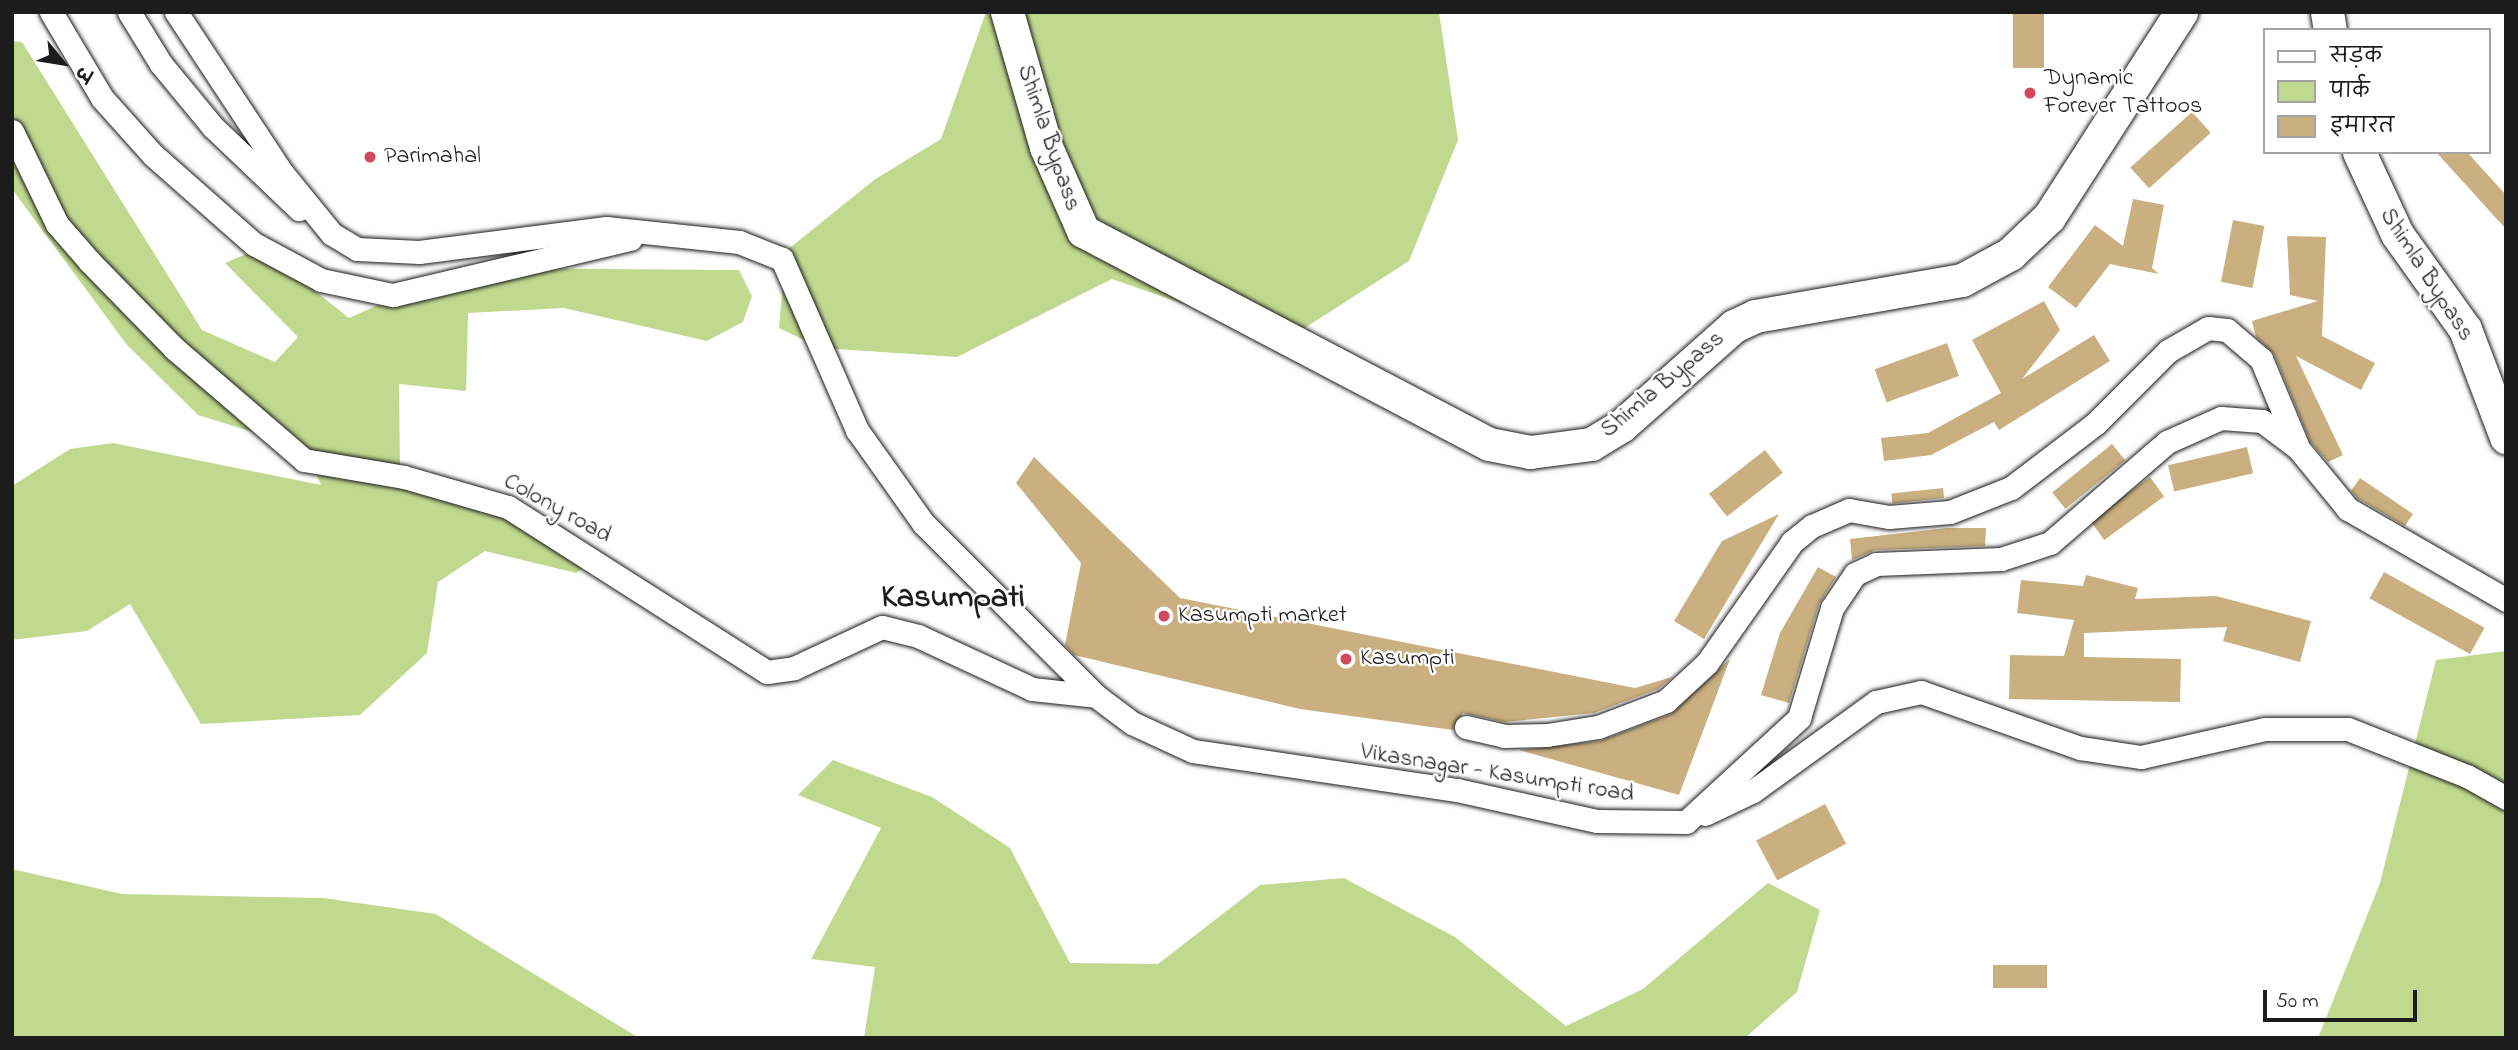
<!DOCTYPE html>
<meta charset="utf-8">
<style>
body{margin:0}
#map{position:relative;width:2518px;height:1050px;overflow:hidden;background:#fff;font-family:"Indie Flower","Playpen Sans Deva",sans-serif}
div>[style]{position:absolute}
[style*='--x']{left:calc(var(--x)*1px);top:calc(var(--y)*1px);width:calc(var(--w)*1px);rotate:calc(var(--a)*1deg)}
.green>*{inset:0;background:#c1d98f}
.building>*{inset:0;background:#cab080;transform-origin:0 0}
.roads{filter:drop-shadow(0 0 2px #1c1c1c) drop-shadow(0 0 2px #1c1c1c)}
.minor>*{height:23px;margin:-11.5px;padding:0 11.5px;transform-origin:11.5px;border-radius:11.5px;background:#fff}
.highway>*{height:33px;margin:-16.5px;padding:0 16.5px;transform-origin:16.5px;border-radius:16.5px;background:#fff}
.dots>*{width:19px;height:19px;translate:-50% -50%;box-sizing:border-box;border:4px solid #fff;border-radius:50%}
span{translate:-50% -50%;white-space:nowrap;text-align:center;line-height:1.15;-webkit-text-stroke:5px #fff;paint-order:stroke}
.poi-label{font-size:24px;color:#1c1c1c}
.left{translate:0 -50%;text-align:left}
.street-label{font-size:24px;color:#1c1c1c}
.district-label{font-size:32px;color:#1c1c1c;font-weight:700}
.frame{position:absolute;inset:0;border:14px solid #1c1c1c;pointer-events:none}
.legend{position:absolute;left:2263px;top:28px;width:228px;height:126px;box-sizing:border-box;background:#fff;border:2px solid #a4a4a4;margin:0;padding:9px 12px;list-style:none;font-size:21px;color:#1c1c1c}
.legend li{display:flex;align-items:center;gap:14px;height:35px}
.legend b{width:35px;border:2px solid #a4a4a4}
.north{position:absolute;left:28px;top:28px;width:70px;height:70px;-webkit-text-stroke:5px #fff;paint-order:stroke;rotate:120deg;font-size:19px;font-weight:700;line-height:28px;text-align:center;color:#1c1c1c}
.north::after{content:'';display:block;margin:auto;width:24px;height:32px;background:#1c1c1c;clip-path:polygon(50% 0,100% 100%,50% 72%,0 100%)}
.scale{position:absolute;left:2263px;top:990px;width:154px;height:32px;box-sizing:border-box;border:4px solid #1c1c1c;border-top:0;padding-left:9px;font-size:21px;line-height:24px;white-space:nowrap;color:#1c1c1c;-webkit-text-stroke:5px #fff;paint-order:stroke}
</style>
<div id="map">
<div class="green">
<i style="clip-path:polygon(986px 12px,1439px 12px,1458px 140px,1409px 261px,1286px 340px,1112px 279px,957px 357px,821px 348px,779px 328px,786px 251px,874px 180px,941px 139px)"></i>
<i style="clip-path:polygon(12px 41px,22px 42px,202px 330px,275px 362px,298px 337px,225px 263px,261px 248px,349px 318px,461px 268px,739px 270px,752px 296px,743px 322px,707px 341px,564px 308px,468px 313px,466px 391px,399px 384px,400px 471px,432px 490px,568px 543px,594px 561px,576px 573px,485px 551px,438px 582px,427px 653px,360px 715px,201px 724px,130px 604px,87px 631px,12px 640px,12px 486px,70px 449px,113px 443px,321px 485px,305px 448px,198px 415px,127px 345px,12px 189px)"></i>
<i style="clip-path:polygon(2506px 651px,2506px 1038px,2318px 1038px,2380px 883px,2436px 660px)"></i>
<i style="clip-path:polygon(833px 760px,932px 797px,1010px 848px,1070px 963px,1158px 964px,1260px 885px,1344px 878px,1455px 937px,1566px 1026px,1643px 989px,1768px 883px,1820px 910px,1797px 992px,1745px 1038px,864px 1038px,875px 967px,811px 959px,881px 828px,798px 795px)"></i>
<i style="clip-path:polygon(12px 869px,122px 894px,323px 898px,436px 914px,639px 1038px,12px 1038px)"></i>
</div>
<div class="building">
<i style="left:2013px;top:12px;width:31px;height:56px"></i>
<i style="left:2192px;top:112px;width:28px;height:83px;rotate:48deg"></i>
<i style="clip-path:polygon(2436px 152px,2467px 152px,2506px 195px,2506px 229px)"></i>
<i style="clip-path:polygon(2133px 199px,2164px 205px,2152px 268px,2159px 274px,2110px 264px,2076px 308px,2048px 287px,2095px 225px,2123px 246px)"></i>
<i style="left:2233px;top:220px;width:32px;height:63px;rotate:11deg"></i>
<i style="clip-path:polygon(2287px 236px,2326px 237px,2322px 336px,2375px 363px,2361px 390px,2296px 356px,2343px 455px,2328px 462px,2310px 441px,2274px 354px,2256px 337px,2252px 321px,2318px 301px,2290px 295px)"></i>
<i style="clip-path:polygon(2044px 301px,2060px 330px,2022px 379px,2094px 335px,2110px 361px,1999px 430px,1994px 422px,1931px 455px,1884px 461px,1881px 438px,1928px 433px,2001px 393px,1972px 340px)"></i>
<i style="left:1947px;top:343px;width:35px;height:77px;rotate:70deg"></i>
<i style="left:2112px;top:444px;width:21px;height:77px;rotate:51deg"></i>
<i style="left:2247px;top:447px;width:27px;height:81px;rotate:77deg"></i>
<i style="left:1765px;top:450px;width:29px;height:71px;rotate:52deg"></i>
<i style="clip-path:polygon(1034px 457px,1180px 598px,1635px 688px,1672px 677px,1658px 689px,1594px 713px,1505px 722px,1463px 713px,1453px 730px,1300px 709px,1074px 655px,1065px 645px,1081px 563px,1016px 483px)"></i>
<i style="left:2150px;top:477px;width:24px;height:74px;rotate:54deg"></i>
<i style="clip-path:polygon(2360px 478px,2413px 514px,2405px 526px,2357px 498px,2351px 491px)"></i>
<i style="left:1943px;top:488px;width:10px;height:52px;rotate:84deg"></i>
<i style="clip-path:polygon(1779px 514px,1704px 639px,1674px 621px,1722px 541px)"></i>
<i style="clip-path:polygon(1947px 528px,1986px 528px,1985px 546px,1875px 550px,1852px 560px,1850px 539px)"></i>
<i style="clip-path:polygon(1818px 567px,1836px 577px,1819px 604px,1789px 703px,1761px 695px,1780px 633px)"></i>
<i style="left:2384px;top:572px;width:115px;height:30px;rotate:29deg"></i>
<i style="clip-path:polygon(2086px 575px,2138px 588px,2135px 599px,2216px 596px,2311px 621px,2300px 662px,2223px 641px,2227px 627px,2084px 633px,2084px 657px,2181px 659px,2180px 702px,2009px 699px,2010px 655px,2064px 656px,2074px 620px,2017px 613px,2021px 580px,2083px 586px)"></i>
<i style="clip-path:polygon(1730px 659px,1679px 795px,1519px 750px,1600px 741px,1671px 714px)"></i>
<i style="left:1825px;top:804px;width:45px;height:78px;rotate:62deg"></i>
<i style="left:1993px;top:965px;width:54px;height:23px"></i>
</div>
<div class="roads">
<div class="minor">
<i style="--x:51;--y:12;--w:100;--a:59.3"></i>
<i style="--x:102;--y:98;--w:76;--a:48.2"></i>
<i style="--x:153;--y:155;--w:135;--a:41.4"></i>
<i style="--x:254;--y:244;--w:76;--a:28.2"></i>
<i style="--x:321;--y:280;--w:74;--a:11.8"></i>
<i style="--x:393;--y:295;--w:244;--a:-13.3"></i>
<i style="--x:129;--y:12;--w:61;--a:58.4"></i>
<i style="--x:161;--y:64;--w:82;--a:50.5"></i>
<i style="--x:213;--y:127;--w:119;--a:43.6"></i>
<i style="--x:176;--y:12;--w:194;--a:56.6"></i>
<i style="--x:283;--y:174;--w:77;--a:50.8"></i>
<i style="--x:332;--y:234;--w:29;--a:31"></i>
<i style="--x:357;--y:249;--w:62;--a:2.8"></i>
<i style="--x:419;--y:252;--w:189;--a:-7.3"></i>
<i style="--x:606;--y:228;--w:134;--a:6"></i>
<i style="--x:739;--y:242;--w:46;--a:21.6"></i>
<i style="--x:782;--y:259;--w:187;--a:66.3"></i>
<i style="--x:857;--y:430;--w:114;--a:54.6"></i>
<i style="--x:923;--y:523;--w:245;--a:45"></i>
<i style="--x:1096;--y:696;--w:45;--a:36.9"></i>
<i style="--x:1132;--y:723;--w:67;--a:24.7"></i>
<i style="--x:1193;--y:751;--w:267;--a:8.4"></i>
<i style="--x:1457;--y:790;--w:143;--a:12.5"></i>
<i style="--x:1597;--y:821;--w:89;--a:0.6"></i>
<i style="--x:1686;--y:822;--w:154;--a:-42.6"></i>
<i style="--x:1799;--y:718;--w:115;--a:-73.3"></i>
<i style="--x:1832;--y:608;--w:41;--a:-55.9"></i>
<i style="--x:1855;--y:574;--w:23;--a:-25"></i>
<i style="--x:1876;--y:564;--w:125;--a:-2.3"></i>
<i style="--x:2001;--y:559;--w:52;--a:-18.1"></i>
<i style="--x:2050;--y:543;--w:155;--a:-40.8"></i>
<i style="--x:2167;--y:442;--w:59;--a:-24"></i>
<i style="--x:2221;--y:418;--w:41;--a:4.2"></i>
<i style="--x:2262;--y:421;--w:45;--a:36.9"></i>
<i style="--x:2298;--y:448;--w:79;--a:50.7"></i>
<i style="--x:2348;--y:509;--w:182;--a:29.9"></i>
<i style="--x:12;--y:131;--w:103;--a:64.2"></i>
<i style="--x:57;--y:224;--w:50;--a:49"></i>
<i style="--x:90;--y:262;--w:122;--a:45.7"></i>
<i style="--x:175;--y:349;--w:170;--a:40.7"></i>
<i style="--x:304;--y:460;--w:101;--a:9.6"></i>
<i style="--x:404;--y:477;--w:108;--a:16.1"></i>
<i style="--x:508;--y:507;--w:307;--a:32.5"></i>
<i style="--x:767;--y:672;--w:27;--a:-8"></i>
<i style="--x:794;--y:668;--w:97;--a:-25"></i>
<i style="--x:882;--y:627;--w:37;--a:14"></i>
<i style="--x:918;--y:636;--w:126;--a:24.9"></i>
<i style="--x:1032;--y:689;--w:64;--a:6.2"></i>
<i style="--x:1466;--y:727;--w:39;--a:13"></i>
<i style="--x:1504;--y:736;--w:43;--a:-1.3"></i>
<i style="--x:1547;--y:735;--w:52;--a:-8.9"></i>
<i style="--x:1598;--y:727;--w:73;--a:-20.9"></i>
<i style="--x:1666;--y:701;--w:56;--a:-42.8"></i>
<i style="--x:1707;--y:663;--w:148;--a:-54.9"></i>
<i style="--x:1792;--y:542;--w:26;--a:-39"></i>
<i style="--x:1812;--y:526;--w:40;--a:-23.4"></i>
<i style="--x:1849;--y:510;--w:41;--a:9.9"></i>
<i style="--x:1889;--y:517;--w:61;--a:-4.7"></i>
<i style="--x:1950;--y:512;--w:66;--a:-21.5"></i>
<i style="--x:2011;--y:488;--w:107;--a:-37.4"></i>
<i style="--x:2096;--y:423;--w:102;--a:-45"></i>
<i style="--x:2168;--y:351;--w:46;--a:-29.9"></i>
<i style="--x:2208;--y:328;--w:19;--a:6"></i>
<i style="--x:2227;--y:330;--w:45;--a:40.5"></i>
<i style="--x:2261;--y:359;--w:93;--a:67.3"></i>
<i style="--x:1705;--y:814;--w:53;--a:-25.6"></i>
<i style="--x:1753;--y:791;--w:152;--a:-35.9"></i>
<i style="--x:1876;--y:702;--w:46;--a:-12.5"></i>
<i style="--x:1921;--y:692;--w:169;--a:19.4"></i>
<i style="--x:2080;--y:748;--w:62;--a:8.4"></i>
<i style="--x:2141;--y:757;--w:127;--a:-12.7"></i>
<i style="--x:2265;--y:729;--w:83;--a:0"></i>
<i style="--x:2348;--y:729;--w:128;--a:21.6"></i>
<i style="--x:2467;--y:776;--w:45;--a:29.4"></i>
</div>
<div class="highway">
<i style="--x:1007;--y:12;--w:141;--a:73.9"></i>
<i style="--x:1046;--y:147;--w:92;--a:66.2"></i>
<i style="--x:1083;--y:231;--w:458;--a:27.7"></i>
<i style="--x:1489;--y:444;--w:42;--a:11"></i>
<i style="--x:1530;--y:452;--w:62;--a:-7.5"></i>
<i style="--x:1591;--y:444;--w:35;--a:-31"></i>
<i style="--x:1621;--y:426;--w:151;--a:-41.5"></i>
<i style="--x:1734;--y:326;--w:23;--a:-25"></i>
<i style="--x:1755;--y:316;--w:210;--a:-9.9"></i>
<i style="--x:1962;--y:280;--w:55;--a:-28.4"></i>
<i style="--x:2010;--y:254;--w:54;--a:-43.5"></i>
<i style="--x:2049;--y:217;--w:244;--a:-57.2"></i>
<i style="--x:2327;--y:12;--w:18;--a:81"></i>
<i style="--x:2359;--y:152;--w:90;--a:65.1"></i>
<i style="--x:2397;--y:234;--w:117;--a:54.4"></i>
<i style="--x:2465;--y:329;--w:116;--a:69.2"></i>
</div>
</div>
<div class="dots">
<i style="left:2030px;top:93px;background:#d1495b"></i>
<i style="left:370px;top:157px;background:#d1495b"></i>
<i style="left:1164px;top:616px;background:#d1495b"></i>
<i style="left:1346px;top:659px;background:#d1495b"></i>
</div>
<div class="poi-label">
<span class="left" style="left:2044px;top:93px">Dynamic<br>Forever Tattoos</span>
<span class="left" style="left:384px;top:157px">Parimahal</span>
<span class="left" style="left:1178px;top:616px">Kasumpti market</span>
<span class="left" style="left:1360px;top:659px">Kasumpti</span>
</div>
<div class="street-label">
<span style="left:1048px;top:138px;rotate:71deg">Shimla Bypass</span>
<span style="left:2426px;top:275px;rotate:57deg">Shimla Bypass</span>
<span style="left:1663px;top:385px;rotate:-40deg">Shimla Bypass</span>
<span style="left:557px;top:509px;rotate:29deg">Colony road</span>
<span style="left:1497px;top:774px;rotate:9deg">Vikasnagar - Kasumpti road</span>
</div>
<div class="district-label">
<span style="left:953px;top:599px">Kasumpati</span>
</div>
<div class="frame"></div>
<ul class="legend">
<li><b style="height:9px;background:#fff"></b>सड़क</li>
<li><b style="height:19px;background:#c1d98f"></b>पार्क</li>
<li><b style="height:19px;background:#cab080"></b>इमारत</li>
</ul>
<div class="north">उ</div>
<div class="scale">50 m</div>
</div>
